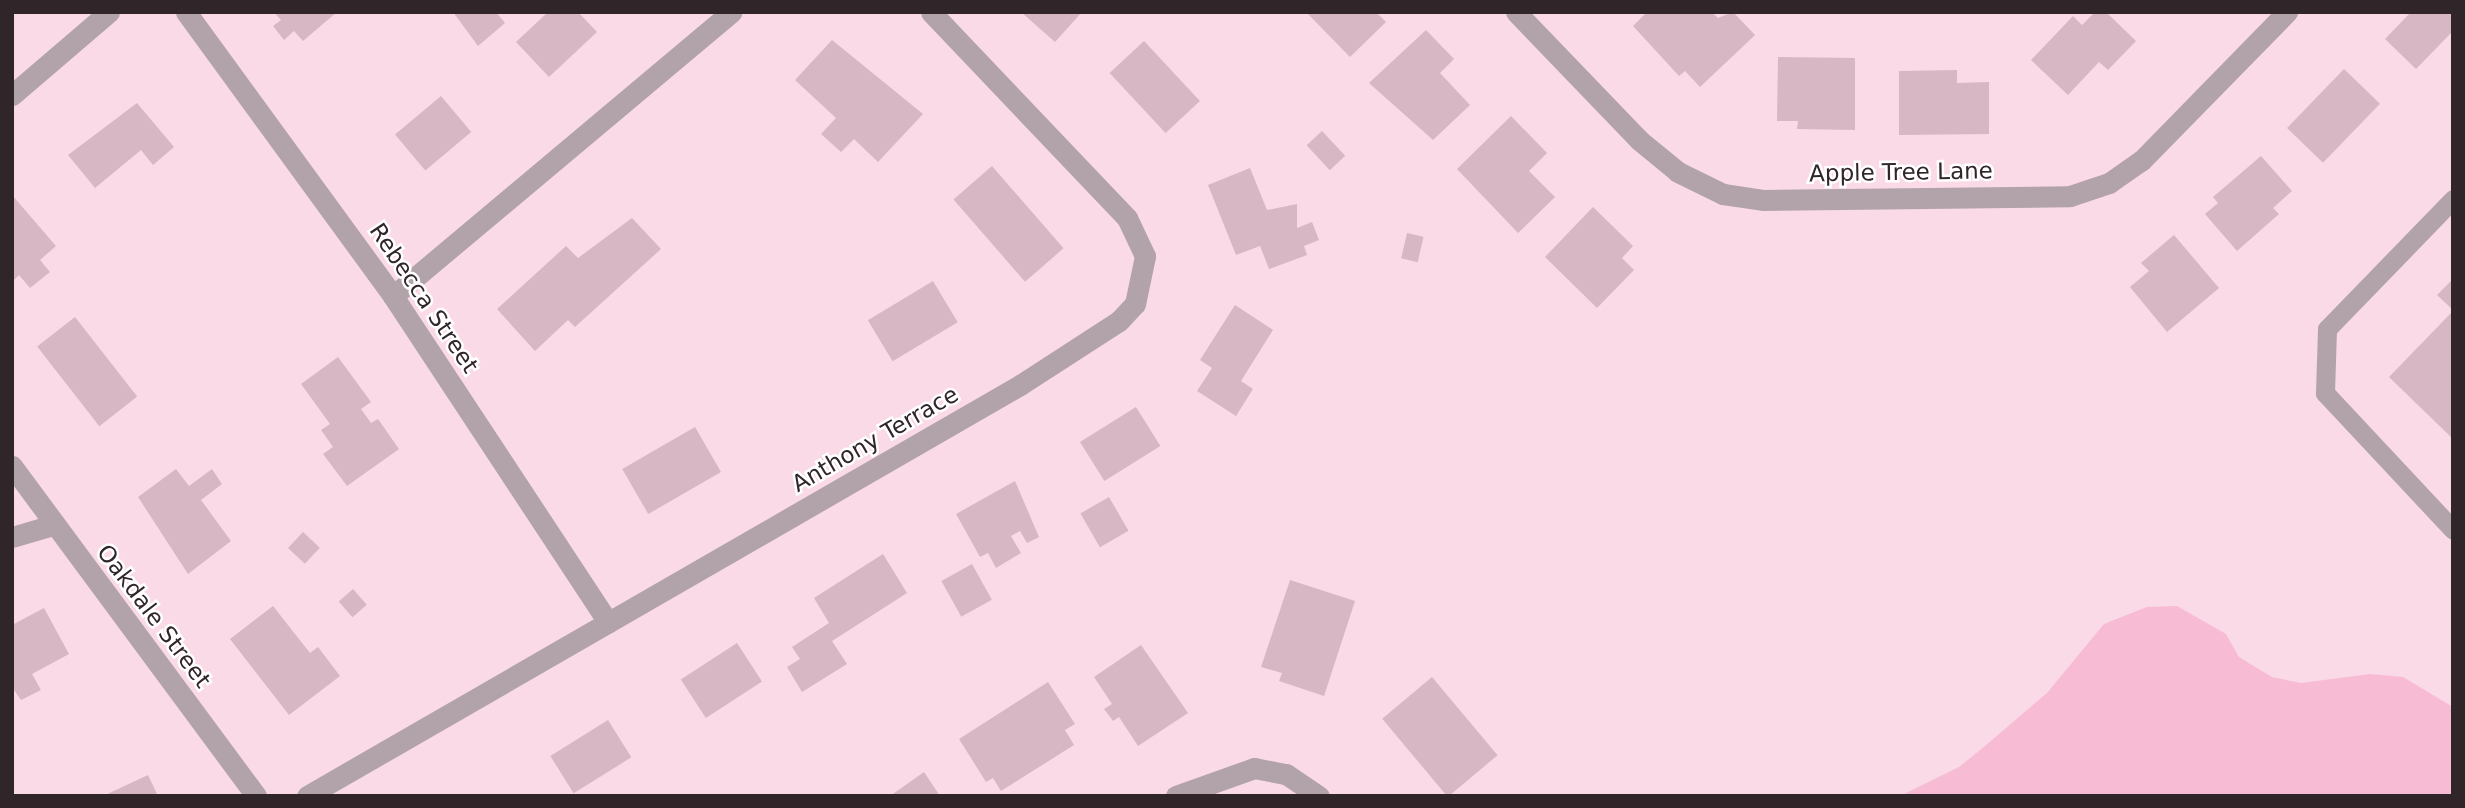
<!DOCTYPE html>
<style>
body{margin:0}
#map{position:relative;width:2465px;height:808px;overflow:hidden;background:#fadae7;font-family:"DejaVu Sans",sans-serif}
div>[style]{position:absolute}
[style*='--x']{left:calc(var(--x)*1px);top:calc(var(--y)*1px);width:calc(var(--w)*1px);rotate:calc(var(--a)*1deg)}
.green>*{inset:0;background:#f7bbd4}
.building>*{inset:0;background:#d6b7c3;transform-origin:0 0}
.lane>*{height:19px;margin:-9.5px;padding:0 9.5px;transform-origin:9.5px;border-radius:9.5px;background:#b1a3a9}
.street>*{height:21px;margin:-10.5px;padding:0 10.5px;transform-origin:10.5px;border-radius:10.5px;background:#b1a3a9}
span{translate:-50% -50%;white-space:nowrap;text-align:center;line-height:1.15;-webkit-text-stroke:5px #fff;paint-order:stroke}
.street-label{font-size:23px;color:#302529}
.frame{position:absolute;inset:0;border:14px solid #302529;pointer-events:none}
</style>
<div id="map">
<div class="green">
<i style="clip-path:polygon(2177px 606px,2226px 634px,2239px 657px,2272px 677px,2301px 683px,2370px 674px,2403px 677px,2453px 707px,2453px 796px,1900px 796px,1959px 767px,1985px 746px,2047px 693px,2104px 624px,2147px 607px)"></i>
</div>
<div class="building">
<i style="clip-path:polygon(274px 12px,337px 12px,303px 41px,294px 31px,284px 40px,273px 26px,281px 20px)"></i>
<i style="clip-path:polygon(453px 12px,496px 12px,505px 23px,478px 46px)"></i>
<i style="clip-path:polygon(548px 12px,578px 12px,597px 32px,549px 77px,516px 42px)"></i>
<i style="clip-path:polygon(1021px 12px,1082px 12px,1055px 42px)"></i>
<i style="clip-path:polygon(1306px 12px,1376px 12px,1386px 22px,1350px 57px)"></i>
<i style="clip-path:polygon(1647px 12px,1712px 12px,1718px 18px,1733px 12px,1755px 35px,1700px 87px,1685px 71px,1679px 76px,1633px 26px)"></i>
<i style="clip-path:polygon(2095px 12px,2106px 12px,2136px 41px,2108px 70px,2099px 62px,2068px 95px,2031px 60px,2073px 16px,2082px 25px)"></i>
<i style="clip-path:polygon(2411px 12px,2453px 12px,2453px 31px,2416px 69px,2385px 39px)"></i>
<i style="clip-path:polygon(1426px 30px,1454px 59px,1440px 73px,1470px 105px,1433px 140px,1369px 83px)"></i>
<i style="clip-path:polygon(832px 40px,923px 114px,878px 162px,854px 139px,841px 152px,821px 134px,836px 118px,795px 80px)"></i>
<i style="left:1144px;top:41px;width:82px;height:47px;rotate:47deg"></i>
<i style="clip-path:polygon(1778px 57px,1855px 58px,1855px 130px,1797px 129px,1798px 121px,1777px 121px)"></i>
<i style="left:2344px;top:69px;width:50px;height:82px;rotate:44deg"></i>
<i style="clip-path:polygon(1957px 70px,1957px 83px,1989px 82px,1989px 134px,1899px 135px,1899px 71px)"></i>
<i style="left:441px;top:96px;width:47px;height:60px;rotate:50deg"></i>
<i style="clip-path:polygon(137px 103px,174px 147px,153px 165px,141px 150px,95px 188px,68px 155px)"></i>
<i style="clip-path:polygon(1511px 116px,1547px 153px,1529px 171px,1555px 197px,1518px 233px,1457px 169px)"></i>
<i style="left:1322px;top:131px;width:34px;height:21px;rotate:47deg"></i>
<i style="clip-path:polygon(2261px 156px,2292px 191px,2273px 208px,2279px 214px,2237px 251px,2205px 214px,2218px 203px,2213px 197px)"></i>
<i style="left:992px;top:166px;width:109px;height:51px;rotate:49deg"></i>
<i style="clip-path:polygon(1250px 168px,1267px 210px,1297px 204px,1297px 228px,1312px 222px,1319px 240px,1304px 246px,1307px 255px,1269px 269px,1260px 246px,1236px 255px,1208px 185px)"></i>
<i style="clip-path:polygon(12px 195px,56px 246px,40px 260px,50px 272px,30px 288px,19px 275px,12px 282px)"></i>
<i style="clip-path:polygon(1593px 207px,1633px 246px,1622px 258px,1634px 270px,1597px 308px,1545px 257px)"></i>
<i style="clip-path:polygon(632px 218px,661px 249px,575px 327px,568px 320px,535px 351px,497px 309px,566px 246px,578px 258px)"></i>
<i style="left:1407px;top:233px;width:17px;height:26px;rotate:13deg"></i>
<i style="clip-path:polygon(2174px 235px,2219px 288px,2167px 332px,2130px 287px,2149px 271px,2141px 263px)"></i>
<i style="clip-path:polygon(2453px 279px,2453px 310px,2437px 295px)"></i>
<i style="left:933px;top:281px;width:48px;height:76px;rotate:59deg"></i>
<i style="clip-path:polygon(1235px 305px,1273px 330px,1241px 381px,1253px 389px,1236px 416px,1197px 391px,1212px 368px,1200px 360px)"></i>
<i style="clip-path:polygon(2453px 311px,2453px 439px,2389px 377px)"></i>
<i style="left:75px;top:317px;width:101px;height:48px;rotate:52deg"></i>
<i style="clip-path:polygon(338px 357px,371px 402px,361px 409px,371px 423px,378px 419px,399px 449px,347px 486px,323px 454px,333px 447px,321px 430px,330px 424px,301px 384px)"></i>
<i style="left:1136px;top:407px;width:46px;height:66px;rotate:58deg"></i>
<i style="left:695px;top:427px;width:52px;height:84px;rotate:60deg"></i>
<i style="clip-path:polygon(176px 469px,189px 486px,212px 469px,222px 484px,201px 500px,231px 541px,188px 574px,138px 497px)"></i>
<i style="clip-path:polygon(1015px 481px,1039px 537px,1027px 543px,1020px 531px,1011px 536px,1021px 553px,996px 568px,988px 553px,980px 557px,956px 514px)"></i>
<i style="left:1109px;top:497px;width:39px;height:33px;rotate:60deg"></i>
<i style="left:303px;top:532px;width:23px;height:22px;rotate:43deg"></i>
<i style="clip-path:polygon(883px 554px,907px 593px,832px 641px,847px 664px,802px 692px,787px 667px,800px 659px,792px 647px,829px 623px,814px 598px)"></i>
<i style="left:972px;top:564px;width:41px;height:35px;rotate:61deg"></i>
<i style="clip-path:polygon(1290px 580px,1355px 601px,1324px 696px,1279px 681px,1282px 673px,1261px 667px)"></i>
<i style="left:353px;top:589px;width:21px;height:19px;rotate:49deg"></i>
<i style="clip-path:polygon(273px 606px,310px 653px,318px 647px,340px 676px,289px 715px,230px 639px)"></i>
<i style="clip-path:polygon(44px 608px,69px 654px,32px 674px,41px 690px,21px 700px,12px 687px,12px 625px)"></i>
<i style="left:737px;top:643px;width:46px;height:67px;rotate:57deg"></i>
<i style="clip-path:polygon(1141px 645px,1188px 713px,1138px 746px,1119px 717px,1113px 721px,1104px 709px,1112px 704px,1094px 677px)"></i>
<i style="left:1432px;top:677px;width:102px;height:65px;rotate:50deg"></i>
<i style="clip-path:polygon(1048px 682px,1075px 724px,1065px 730px,1074px 745px,1001px 791px,993px 778px,986px 782px,959px 739px)"></i>
<i style="left:608px;top:720px;width:44px;height:68px;rotate:58deg"></i>
<i style="clip-path:polygon(924px 772px,940px 796px,890px 796px)"></i>
<i style="clip-path:polygon(148px 775px,158px 796px,103px 796px)"></i>
</div>
<div class="lane">
<i style="--x:2453;--y:199;--w:181;--a:134.1"></i>
<i style="--x:2327;--y:329;--w:64;--a:91.8"></i>
<i style="--x:2325;--y:393;--w:187;--a:46.9"></i>
</div>
<div class="street">
<i style="--x:186;--y:12;--w:351;--a:53.9"></i>
<i style="--x:393;--y:296;--w:391;--a:56.6"></i>
<i style="--x:1516;--y:12;--w:178;--a:46.1"></i>
<i style="--x:1639;--y:140;--w:50;--a:39.4"></i>
<i style="--x:1678;--y:172;--w:50;--a:26.1"></i>
<i style="--x:1723;--y:194;--w:40;--a:8.5"></i>
<i style="--x:1763;--y:200;--w:307;--a:-0.7"></i>
<i style="--x:2070;--y:196;--w:41;--a:-18.4"></i>
<i style="--x:2109;--y:183;--w:39;--a:-35"></i>
<i style="--x:2141;--y:161;--w:209;--a:-45.6"></i>
<i style="--x:12;--y:95;--w:128;--a:-40.6"></i>
<i style="--x:393;--y:296;--w:442;--a:-40"></i>
<i style="--x:12;--y:466;--w:410;--a:53.5"></i>
<i style="--x:12;--y:537;--w:43;--a:-16.3"></i>
<i style="--x:307;--y:796;--w:823;--a:-29.96"></i>
<i style="--x:1020;--y:385;--w:118;--a:-32.9"></i>
<i style="--x:1119;--y:321;--w:23;--a:-47"></i>
<i style="--x:1135;--y:304;--w:49;--a:-78.2"></i>
<i style="--x:1145;--y:256;--w:42;--a:-115.3"></i>
<i style="--x:1127;--y:218;--w:284;--a:-133.6"></i>
<i style="--x:1176;--y:796;--w:83;--a:-19.7"></i>
<i style="--x:1254;--y:768;--w:33;--a:11"></i>
<i style="--x:1286;--y:774;--w:40;--a:34"></i>
</div>
<div class="street-label">
<span style="left:1901px;top:172px;rotate:-1deg">Apple Tree Lane</span>
<span style="left:424px;top:298px;rotate:56deg">Rebecca Street</span>
<span style="left:875px;top:439px;rotate:-30deg">Anthony Terrace</span>
<span style="left:154px;top:616px;rotate:53deg">Oakdale Street</span>
</div>
<div class="frame"></div>
</div>
